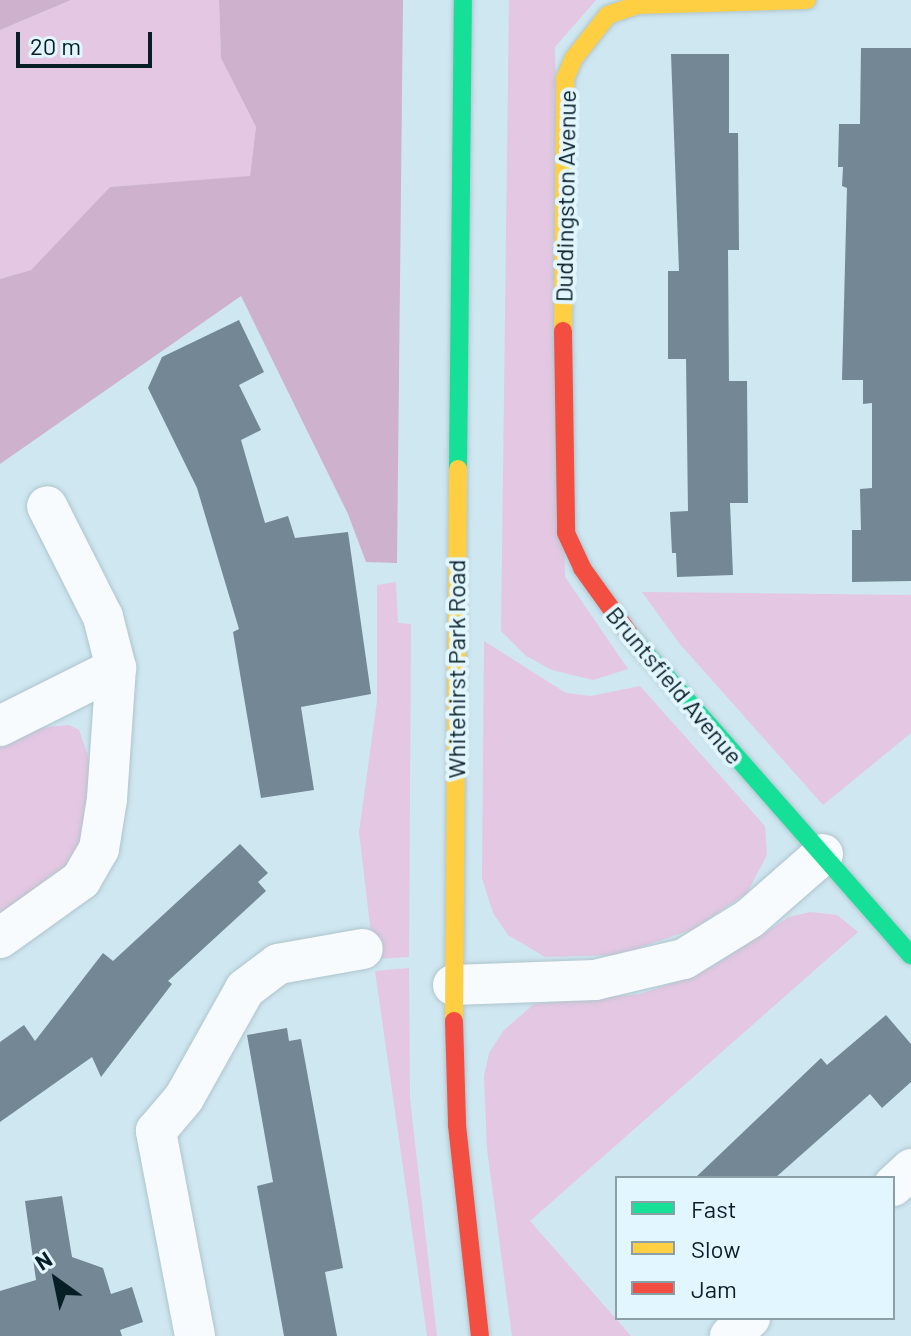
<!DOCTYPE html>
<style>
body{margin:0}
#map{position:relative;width:911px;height:1336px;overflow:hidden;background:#cfe7f1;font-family:Barlow,sans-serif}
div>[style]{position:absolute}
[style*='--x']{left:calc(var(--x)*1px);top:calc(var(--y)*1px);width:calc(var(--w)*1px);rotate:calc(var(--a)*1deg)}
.green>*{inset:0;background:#e4c7e2}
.forest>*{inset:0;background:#ceb1cd}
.building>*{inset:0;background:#738894}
.roads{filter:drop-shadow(0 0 2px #afc5cd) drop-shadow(0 0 2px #afc5cd)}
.street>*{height:40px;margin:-20px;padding:0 20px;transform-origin:20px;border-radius:20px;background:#f8fbfd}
.fast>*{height:18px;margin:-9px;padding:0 9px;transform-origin:9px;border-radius:9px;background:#16e098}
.slow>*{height:18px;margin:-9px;padding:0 9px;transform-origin:9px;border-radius:9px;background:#ffcf43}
.jam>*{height:18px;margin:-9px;padding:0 9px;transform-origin:9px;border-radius:9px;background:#f24e42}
span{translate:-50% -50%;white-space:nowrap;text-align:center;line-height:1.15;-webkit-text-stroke:8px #e1f6ff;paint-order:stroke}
.street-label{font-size:24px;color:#081e26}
.legend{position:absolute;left:615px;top:1176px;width:280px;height:144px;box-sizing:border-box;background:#e1f6ff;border:2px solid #8aa0a8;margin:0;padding:10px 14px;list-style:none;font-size:24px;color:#081e26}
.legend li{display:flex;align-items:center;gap:16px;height:40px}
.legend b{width:40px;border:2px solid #8aa0a8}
.north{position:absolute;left:16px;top:1240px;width:80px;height:80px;-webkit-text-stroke:6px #e1f6ff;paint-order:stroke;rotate:327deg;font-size:22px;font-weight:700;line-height:32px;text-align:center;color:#081e26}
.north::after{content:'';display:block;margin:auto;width:28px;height:36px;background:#081e26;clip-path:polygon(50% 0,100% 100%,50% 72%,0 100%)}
.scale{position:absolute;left:16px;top:32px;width:136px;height:36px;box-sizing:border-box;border:4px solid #081e26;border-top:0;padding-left:10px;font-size:24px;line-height:28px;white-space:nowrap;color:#081e26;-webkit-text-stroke:6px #e1f6ff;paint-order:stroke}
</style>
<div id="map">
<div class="green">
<i style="clip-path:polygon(71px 0,219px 0,221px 58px,256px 127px,250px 177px,110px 187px,31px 270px,0 279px,0 30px)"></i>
<i style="clip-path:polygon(509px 0,596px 0,555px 47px,565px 577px,628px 669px,593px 680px,552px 670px,526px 656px,501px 631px)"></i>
<i style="clip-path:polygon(396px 582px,398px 623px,411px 624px,409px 957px,374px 959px,359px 832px,377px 701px,377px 585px)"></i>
<i style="clip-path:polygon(642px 592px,911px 595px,911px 733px,823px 805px,679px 643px)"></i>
<i style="clip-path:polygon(484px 641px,566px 693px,591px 696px,640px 686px,765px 826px,767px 855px,747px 893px,694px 929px,618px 955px,545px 957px,508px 935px,493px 913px,482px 878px)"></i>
<i style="clip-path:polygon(69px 725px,79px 730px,92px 767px,79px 848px,67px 866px,0 916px,0 747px,37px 728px)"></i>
<i style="clip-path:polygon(810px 912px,837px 915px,858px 932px,530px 1221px,631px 1336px,512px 1336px,487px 1149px,484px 1076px,489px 1053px,504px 1030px,534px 1004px,640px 994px,678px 981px,713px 966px,789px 917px)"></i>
<i style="clip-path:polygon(409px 968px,410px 1099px,437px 1336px,427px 1336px,375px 971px)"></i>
</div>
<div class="forest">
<i style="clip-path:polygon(0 0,71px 0,0 30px)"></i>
<i style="clip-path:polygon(219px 0,403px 0,397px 563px,366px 562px,348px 514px,241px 296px,0 464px,0 279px,31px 270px,110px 187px,250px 176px,256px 127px,221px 58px)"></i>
</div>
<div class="building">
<i style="clip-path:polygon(861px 48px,911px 48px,911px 581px,852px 582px,852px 530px,861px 530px,860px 489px,872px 488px,872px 403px,863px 404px,863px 380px,842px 380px,847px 188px,842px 186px,843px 167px,838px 167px,839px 124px,860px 124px)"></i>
<i style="clip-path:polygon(671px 54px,729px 54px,729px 133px,738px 133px,739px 250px,728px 250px,729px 381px,747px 381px,748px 503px,730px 503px,733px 575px,677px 577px,676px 553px,672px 553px,670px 512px,688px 511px,686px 359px,668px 359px,668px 271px,679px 271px)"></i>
<i style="clip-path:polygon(239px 320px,264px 372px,239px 385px,261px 430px,241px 440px,265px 523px,288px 516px,295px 538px,348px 532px,371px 694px,301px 707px,314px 790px,261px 798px,233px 632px,239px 629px,197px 488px,148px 388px,162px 357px)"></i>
<i style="clip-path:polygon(240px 844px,268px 873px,258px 882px,266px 891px,168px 981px,172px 984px,101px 1077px,92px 1057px,0 1122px,0 1042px,24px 1025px,35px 1041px,103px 953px,113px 961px)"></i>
<i style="clip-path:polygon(886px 1015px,911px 1044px,911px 1082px,882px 1108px,870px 1094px,775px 1178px,695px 1178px,821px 1058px,827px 1065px)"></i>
<i style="clip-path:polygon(287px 1028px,289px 1041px,301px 1039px,343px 1268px,325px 1272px,337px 1336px,284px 1336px,257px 1186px,273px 1182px,247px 1035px)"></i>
<i style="clip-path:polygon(62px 1196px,72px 1257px,103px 1268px,111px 1294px,132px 1287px,143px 1322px,120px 1330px,122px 1336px,0 1336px,0 1291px,36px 1280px,25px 1201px)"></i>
</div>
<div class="roads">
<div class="street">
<i style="--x:0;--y:726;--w:130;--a:-26.6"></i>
<i style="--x:0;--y:938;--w:100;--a:-35.6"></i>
<i style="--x:81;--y:880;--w:36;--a:-60"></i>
<i style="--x:99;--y:849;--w:51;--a:-80.9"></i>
<i style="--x:107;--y:799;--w:131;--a:-86.1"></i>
<i style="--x:116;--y:668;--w:53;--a:-104.3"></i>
<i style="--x:103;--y:617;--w:124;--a:-116.8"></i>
<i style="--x:453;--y:985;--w:142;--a:-2"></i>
<i style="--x:595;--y:980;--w:91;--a:-13.3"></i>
<i style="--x:684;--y:959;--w:78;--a:-31.8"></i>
<i style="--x:750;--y:918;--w:97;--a:-41.2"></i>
<i style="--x:893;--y:1186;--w:25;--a:-43"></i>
<i style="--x:195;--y:1336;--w:209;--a:-100.8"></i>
<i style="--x:156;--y:1131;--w:43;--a:-49.7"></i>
<i style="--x:184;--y:1098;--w:125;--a:-60.8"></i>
<i style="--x:245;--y:989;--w:41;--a:-37.1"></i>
<i style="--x:278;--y:964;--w:86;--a:-10"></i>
<i style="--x:730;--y:1336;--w:27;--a:-42"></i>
</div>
<div class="fast">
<i style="--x:458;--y:469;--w:469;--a:-89.4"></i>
<i style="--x:633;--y:639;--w:421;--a:48.7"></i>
</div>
<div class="slow">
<i style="--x:563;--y:331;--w:252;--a:-89.5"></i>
<i style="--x:565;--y:79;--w:23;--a:-67"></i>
<i style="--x:574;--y:58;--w:55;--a:-51.7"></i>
<i style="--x:608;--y:15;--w:31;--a:-19"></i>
<i style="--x:637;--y:5;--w:170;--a:-1.7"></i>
<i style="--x:454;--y:1021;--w:552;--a:-89.58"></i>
</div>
<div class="jam">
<i style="--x:563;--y:331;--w:202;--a:89.1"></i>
<i style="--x:566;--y:533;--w:38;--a:65"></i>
<i style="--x:582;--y:568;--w:87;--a:54.3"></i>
<i style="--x:454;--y:1021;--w:104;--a:88.3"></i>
<i style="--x:457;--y:1125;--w:212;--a:83.8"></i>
</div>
</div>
<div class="street-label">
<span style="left:565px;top:196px;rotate:-89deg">Duddingston Avenue</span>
<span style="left:456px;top:669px;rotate:-90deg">Whitehirst Park Road</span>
<span style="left:675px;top:685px;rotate:50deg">Bruntsfield Avenue</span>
</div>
<ul class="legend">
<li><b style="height:10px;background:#16e098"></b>Fast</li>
<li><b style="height:10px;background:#ffcf43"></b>Slow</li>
<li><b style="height:10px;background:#f24e42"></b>Jam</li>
</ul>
<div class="north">N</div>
<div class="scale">20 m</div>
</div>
